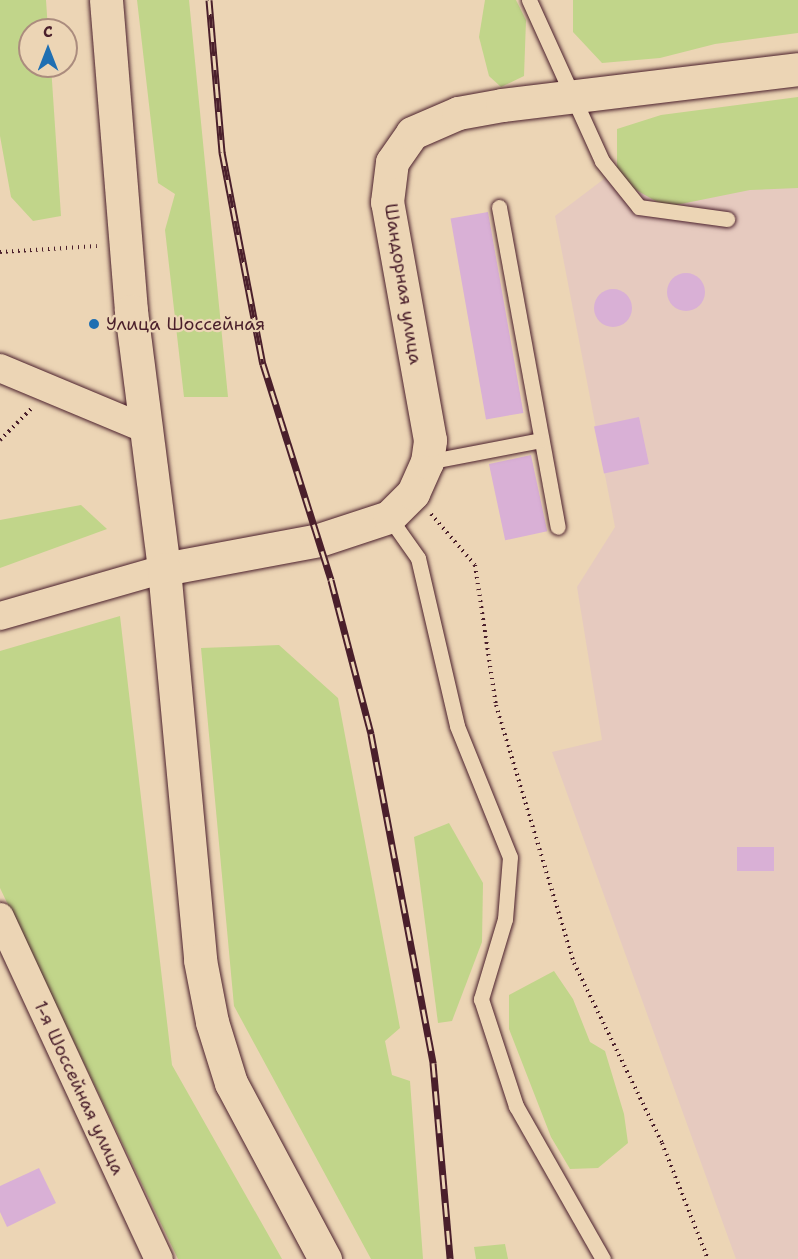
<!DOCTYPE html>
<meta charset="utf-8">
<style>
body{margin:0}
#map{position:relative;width:798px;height:1259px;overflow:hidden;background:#ecd5b5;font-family:"Shantell Sans",sans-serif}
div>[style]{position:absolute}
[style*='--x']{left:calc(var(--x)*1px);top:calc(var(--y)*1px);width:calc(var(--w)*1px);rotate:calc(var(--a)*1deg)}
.built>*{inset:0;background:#e6cabf}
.green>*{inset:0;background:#c1d58a}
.building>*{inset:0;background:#d9b0d6;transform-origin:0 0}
.round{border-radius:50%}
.path>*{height:4px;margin-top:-2px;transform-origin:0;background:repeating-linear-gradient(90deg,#4a1f2b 0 1.5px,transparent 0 6px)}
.roads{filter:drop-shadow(0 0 2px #4a1f2b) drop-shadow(0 0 2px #4a1f2b)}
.service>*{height:15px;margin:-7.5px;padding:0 7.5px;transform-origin:7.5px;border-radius:7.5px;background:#ecd5b5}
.minor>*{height:28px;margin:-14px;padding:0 14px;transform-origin:14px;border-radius:14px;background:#ecd5b5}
.tertiary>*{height:33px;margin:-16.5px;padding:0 16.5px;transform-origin:16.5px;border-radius:16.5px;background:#ecd5b5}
.secondary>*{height:33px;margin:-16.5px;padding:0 16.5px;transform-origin:16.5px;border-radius:16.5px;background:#ecd5b5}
.rail>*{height:7px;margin-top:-3.5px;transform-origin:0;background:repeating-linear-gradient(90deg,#ecd5b5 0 14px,#4a1f2b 0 28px);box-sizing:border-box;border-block:2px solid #4a1f2b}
.dots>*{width:16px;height:16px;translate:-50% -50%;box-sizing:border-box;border:3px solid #ecd5b5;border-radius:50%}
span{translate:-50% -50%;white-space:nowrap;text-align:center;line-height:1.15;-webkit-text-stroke:4.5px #ecd5b5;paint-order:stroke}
.street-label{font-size:18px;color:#4a1f2b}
.poi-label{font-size:18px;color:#4a1f2b}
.left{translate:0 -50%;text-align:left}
.north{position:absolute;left:18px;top:18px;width:60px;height:60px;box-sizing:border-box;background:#ecd5b5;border:2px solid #ab8c7e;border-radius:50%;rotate:0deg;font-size:16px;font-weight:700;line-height:24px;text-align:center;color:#4a1f2b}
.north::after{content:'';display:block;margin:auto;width:21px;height:27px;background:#1f6fb2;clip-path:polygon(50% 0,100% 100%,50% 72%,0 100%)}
</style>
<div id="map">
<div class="built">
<i style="clip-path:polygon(798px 134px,798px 1259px,736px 1259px,552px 752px,602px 740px,577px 587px,615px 527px,555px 216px,637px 154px)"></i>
</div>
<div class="green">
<i style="clip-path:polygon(0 0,46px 0,48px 30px,30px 30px,30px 66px,51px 66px,61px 216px,33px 221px,11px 197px,0 136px)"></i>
<i style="clip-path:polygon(137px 0,189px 0,228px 397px,184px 397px,165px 230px,175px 194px,158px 183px)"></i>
<i style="clip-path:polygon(485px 0,516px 0,526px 20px,524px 76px,501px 87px,489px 76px,479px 37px)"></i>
<i style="clip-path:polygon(573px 0,798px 0,798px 33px,715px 44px,660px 58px,602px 63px,573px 32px)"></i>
<i style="clip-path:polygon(798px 97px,798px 188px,750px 190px,666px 207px,617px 179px,617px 129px,661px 115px)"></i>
<i style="clip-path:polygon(81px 505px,107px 529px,0 568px,0 520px)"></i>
<i style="clip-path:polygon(120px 616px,172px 1065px,282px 1259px,178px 1259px,0 888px,0 651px)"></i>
<i style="clip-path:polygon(279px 645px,338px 698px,400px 1028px,385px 1041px,392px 1075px,410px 1081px,423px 1259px,371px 1259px,234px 1006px,201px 648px)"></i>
<i style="clip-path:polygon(449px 823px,483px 883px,482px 942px,452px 1021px,438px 1023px,414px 837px)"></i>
<i style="clip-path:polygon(554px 971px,573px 999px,590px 1042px,605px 1051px,624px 1114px,628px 1143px,598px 1168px,570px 1169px,551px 1137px,509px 1029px,509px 995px)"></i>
<i style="clip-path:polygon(505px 1244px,508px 1259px,476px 1259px,474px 1247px)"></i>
</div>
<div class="building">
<i style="left:488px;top:212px;width:204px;height:38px;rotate:80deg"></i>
<i class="round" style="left:667px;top:273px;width:38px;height:38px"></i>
<i class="round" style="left:594px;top:289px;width:38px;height:38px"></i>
<i style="left:639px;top:417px;width:48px;height:46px;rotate:78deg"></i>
<i style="left:531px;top:455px;width:78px;height:43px;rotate:78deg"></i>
<i style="left:737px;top:847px;width:37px;height:24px"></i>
<i style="clip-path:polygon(39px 1168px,56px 1203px,7px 1227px,0 1212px,0 1186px)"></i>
</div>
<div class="path">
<i style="--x:0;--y:252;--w:97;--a:-3.5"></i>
<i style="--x:0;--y:440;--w:44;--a:-45"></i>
<i style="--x:431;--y:514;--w:67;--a:49.2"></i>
<i style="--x:475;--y:565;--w:142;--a:81.5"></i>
<i style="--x:496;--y:705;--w:270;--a:73.2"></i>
<i style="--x:574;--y:963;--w:200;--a:63.9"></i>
<i style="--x:662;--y:1143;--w:125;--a:68.4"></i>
</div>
<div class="roads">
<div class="service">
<i style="--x:529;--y:0;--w:177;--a:65.6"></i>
<i style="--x:602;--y:161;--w:59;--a:51.2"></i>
<i style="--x:639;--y:207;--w:89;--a:7.8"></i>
<i style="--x:499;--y:207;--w:325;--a:79.6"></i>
<i style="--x:427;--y:462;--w:116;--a:-10.9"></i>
<i style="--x:389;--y:517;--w:50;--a:54.7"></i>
<i style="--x:418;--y:558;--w:172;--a:76.9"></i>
<i style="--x:457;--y:726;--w:141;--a:68"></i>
<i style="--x:510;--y:857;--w:62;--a:94.6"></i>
<i style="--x:505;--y:919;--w:84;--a:106.7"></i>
<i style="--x:481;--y:999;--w:113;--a:71.9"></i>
<i style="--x:516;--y:1106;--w:176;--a:60.4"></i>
</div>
<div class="minor">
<i style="--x:0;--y:368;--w:158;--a:22.7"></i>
<i style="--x:0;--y:616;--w:171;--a:-16"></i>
<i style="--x:0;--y:917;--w:377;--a:65.1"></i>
</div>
<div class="tertiary">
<i style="--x:164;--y:569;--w:158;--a:-10.6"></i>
<i style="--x:319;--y:540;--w:74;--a:-18.2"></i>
<i style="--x:389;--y:517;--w:34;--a:-45"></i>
<i style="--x:413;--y:493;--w:34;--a:-66"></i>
<i style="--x:427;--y:462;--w:22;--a:-82"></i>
<i style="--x:430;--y:440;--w:242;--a:-100.2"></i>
<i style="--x:387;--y:202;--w:40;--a:-82.9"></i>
<i style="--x:392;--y:162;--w:35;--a:-55"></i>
<i style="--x:412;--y:133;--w:50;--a:-23.5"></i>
<i style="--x:458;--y:113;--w:45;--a:-10.3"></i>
<i style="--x:502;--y:105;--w:298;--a:-6.9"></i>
</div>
<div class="secondary">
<i style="--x:106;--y:0;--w:312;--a:85.4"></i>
<i style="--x:131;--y:311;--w:260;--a:82.7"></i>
<i style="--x:164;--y:569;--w:393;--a:84.7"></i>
<i style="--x:200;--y:960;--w:63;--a:79"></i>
<i style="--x:212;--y:1022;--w:64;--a:72.7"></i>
<i style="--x:231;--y:1083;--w:200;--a:61.9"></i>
</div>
</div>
<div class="rail">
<i style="--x:209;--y:0;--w:153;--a:85.1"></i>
<i style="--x:222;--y:152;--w:216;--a:79.1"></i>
<i style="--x:263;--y:364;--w:226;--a:72.5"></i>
<i style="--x:331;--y:580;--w:159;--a:75.4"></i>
<i style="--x:371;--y:734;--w:335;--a:79.3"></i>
<i style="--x:433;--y:1063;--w:197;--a:85"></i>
</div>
<div class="dots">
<i style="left:94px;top:324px;background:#1f6fb2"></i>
</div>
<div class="street-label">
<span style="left:403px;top:284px;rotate:81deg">Шандорная улица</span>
<span style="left:79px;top:1088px;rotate:65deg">1-я Шоссейная улица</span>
</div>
<div class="poi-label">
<span class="left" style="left:106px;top:324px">Улица Шоссейная</span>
</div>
<div class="north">С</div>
</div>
